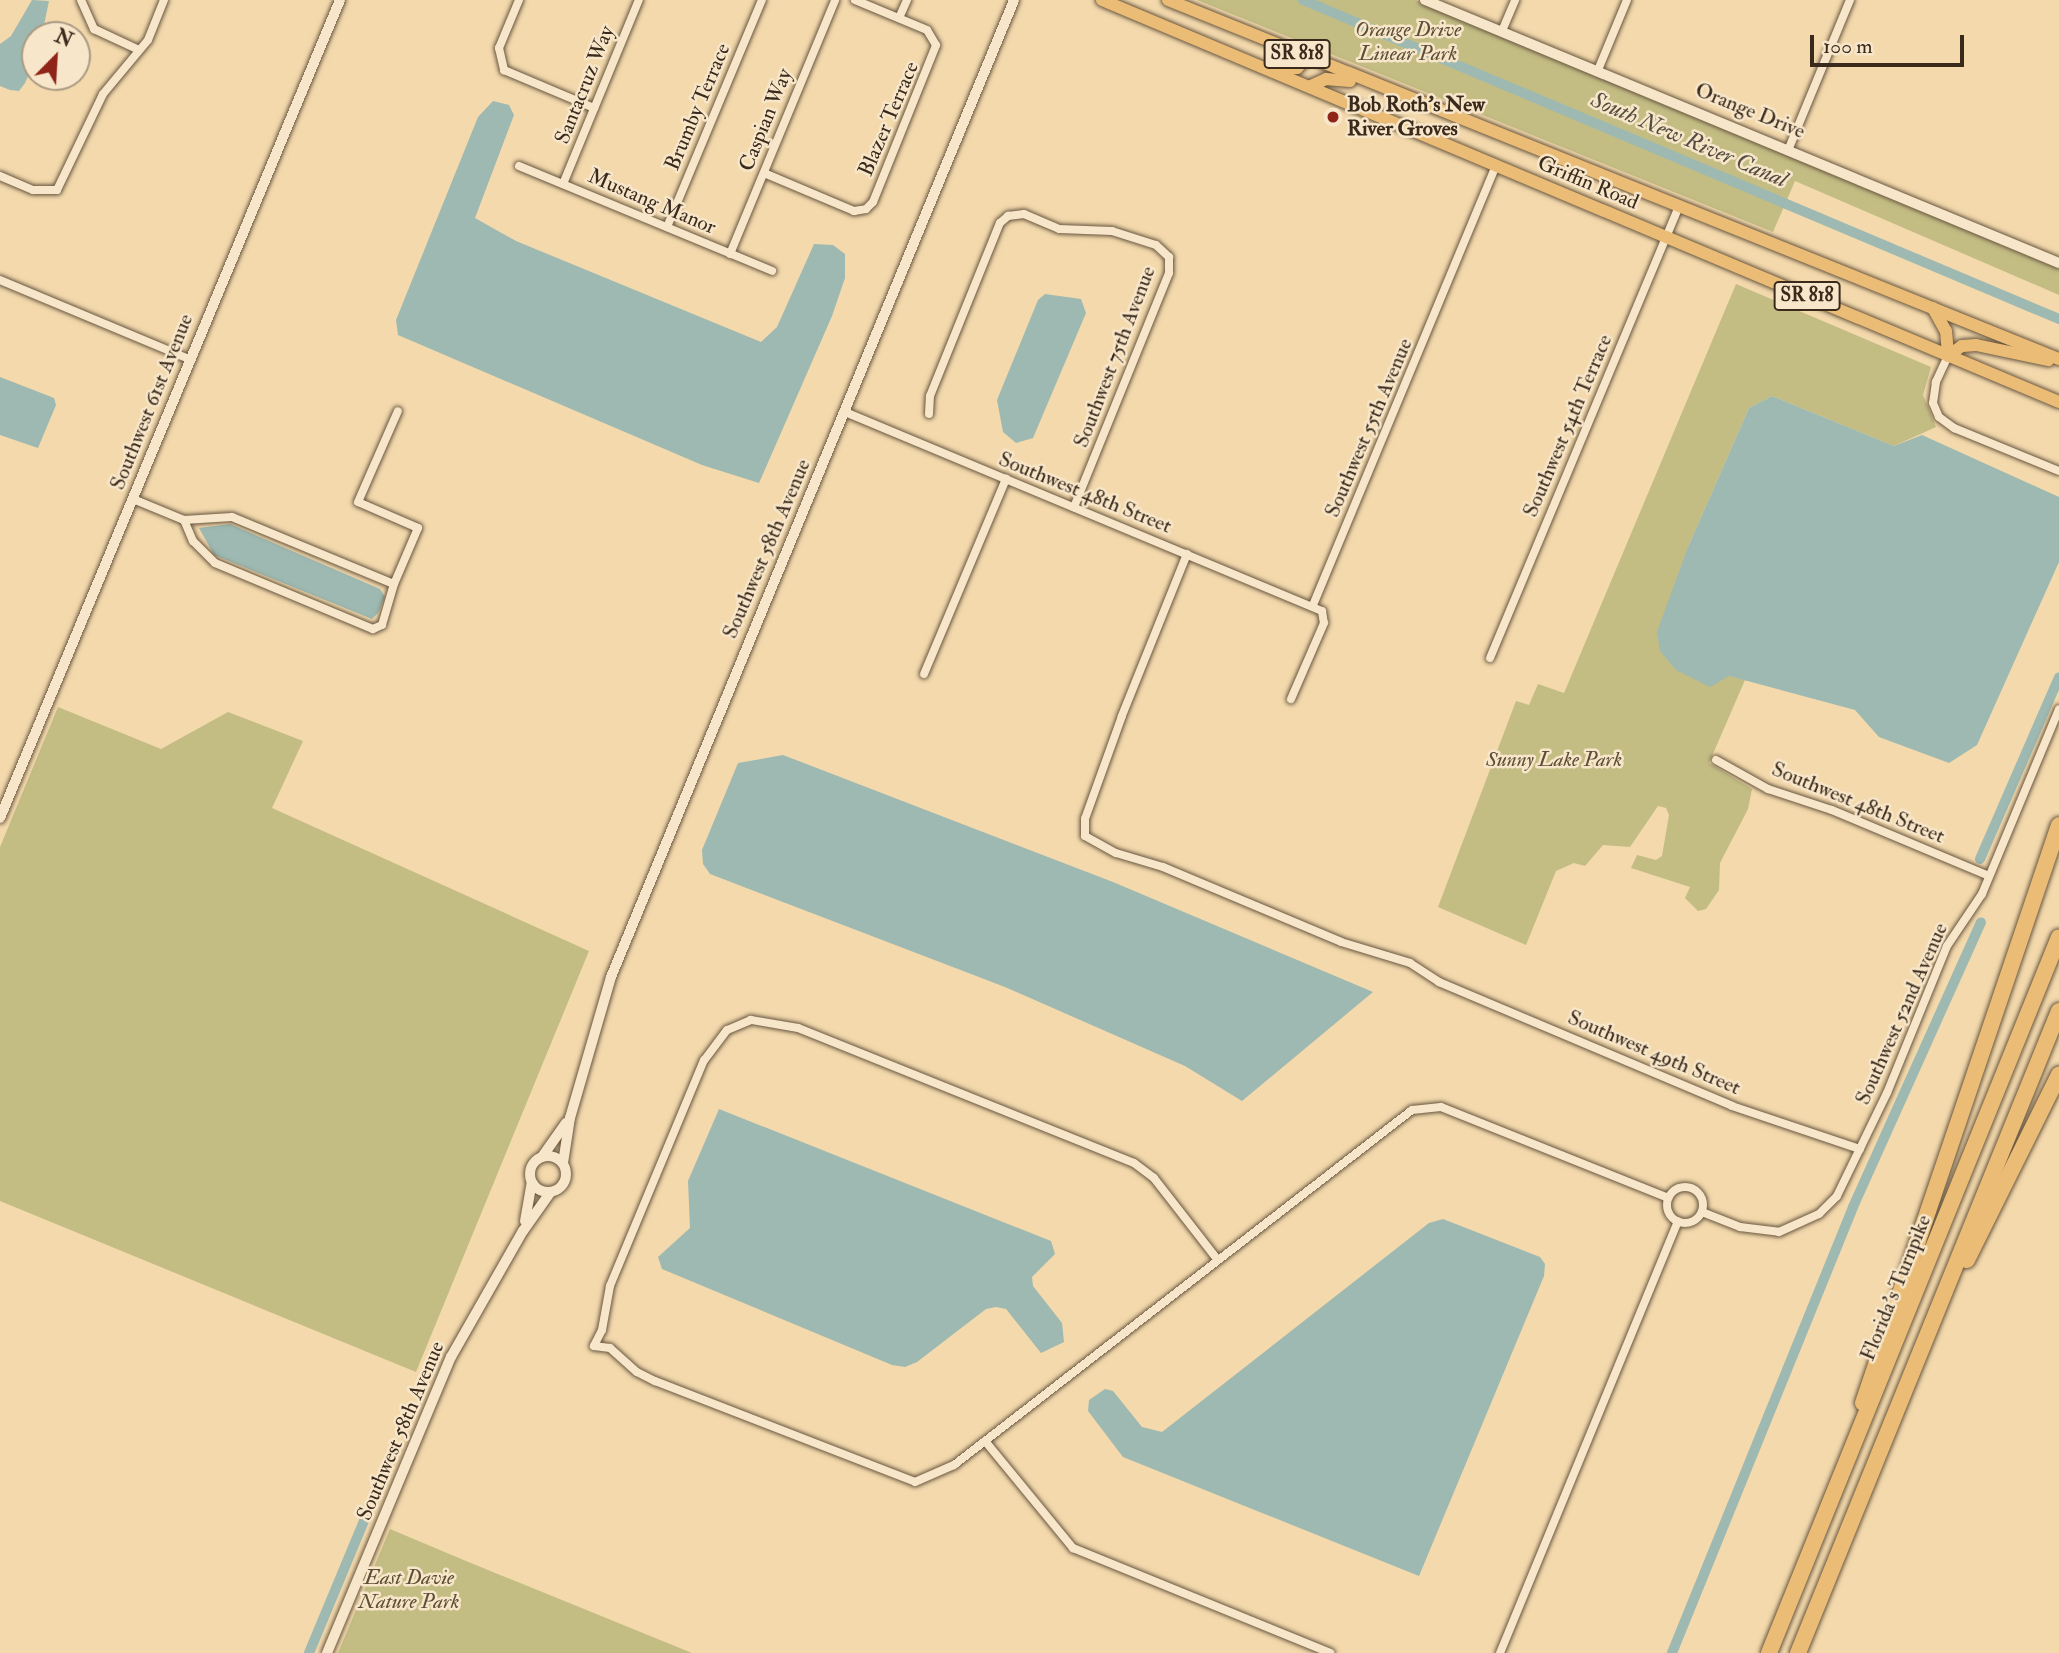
<!DOCTYPE html>
<style>
body{margin:0}
#map{position:relative;width:2059px;height:1653px;overflow:hidden;background:#f3d9ac;font-family:"IM FELL Double Pica",serif}
div>[style]{position:absolute}
[style*='--x']{left:calc(var(--x)*1px);top:calc(var(--y)*1px);width:calc(var(--w)*1px);rotate:calc(var(--a)*1deg)}
.green>*{inset:0;background:#c3bd84}
.water>*{inset:0;background:#9db9b1}
.canal>*{height:10px;margin:-5px;padding:0 5px;transform-origin:5px;border-radius:5px;background:#9db9b1}
.roads{filter:drop-shadow(0 0 2px #685640) drop-shadow(0 0 2px #685640)}
.minor>*{height:8px;margin:-4px;padding:0 4px;transform-origin:4px;border-radius:4px;background:#f7e6c9}
.minor>.ring{margin:-4px;padding:0;box-sizing:content-box;background:none;border:8px solid #f7e6c9;border-radius:50%}
.tertiary>*{height:10px;margin:-5px;padding:0 5px;transform-origin:5px;border-radius:5px;background:#f7e6c9}
.tertiary>.ring{margin:-5px;padding:0;box-sizing:content-box;background:none;border:10px solid #f7e6c9;border-radius:50%}
.primary>*{height:12px;margin:-6px;padding:0 6px;transform-origin:6px;border-radius:6px;background:#eabc76}
.motorway>*{height:16px;margin:-8px;padding:0 8px;transform-origin:8px;border-radius:8px;background:#eabc76}
.dots>*{width:19px;height:19px;translate:-50% -50%;box-sizing:border-box;border:4px solid #f7e6c9;border-radius:50%}
span{translate:-50% -50%;white-space:nowrap;text-align:center;line-height:1.15;-webkit-text-stroke:5px #f7e6c9;paint-order:stroke}
.shield-label span{padding:2px 5px;background:#f7e6c9;border:2px solid;border-radius:5px;-webkit-text-stroke-width:0}
.shield-label{font-size:19px;color:#3a2a1c;font-weight:700}
.park-label{font-size:21px;color:#5c4f36;font-style:italic}
.street-label{font-size:21px;color:#3a2a1c}
.poi-label{font-size:21px;color:#3a2a1c;font-weight:700}
.left{translate:0 -50%;text-align:left}
.water-label{font-size:23px;color:#534e41;font-style:italic}
.north{position:absolute;left:21px;top:21px;width:70px;height:70px;box-sizing:border-box;background:#f7e6c9;border:2px solid #ab9b84;border-radius:50%;rotate:24deg;font-size:19px;font-weight:700;line-height:28px;text-align:center;color:#3a2a1c}
.north::after{content:'';display:block;margin:auto;width:24px;height:32px;background:#8f2418;clip-path:polygon(50% 0,100% 100%,50% 72%,0 100%)}
.scale{position:absolute;left:1810px;top:35px;width:154px;height:32px;box-sizing:border-box;border:4px solid #3a2a1c;border-top:0;padding-left:9px;font-size:21px;line-height:24px;white-space:nowrap;color:#3a2a1c;-webkit-text-stroke:5px #f7e6c9;paint-order:stroke}
</style>
<div id="map">
<div class="green">
<i style="clip-path:polygon(1197px 0,1415px 0,2059px 269px,2059px 295px,1795px 181px,1773px 232px)"></i>
<i style="clip-path:polygon(1736px 284px,1931px 367px,1923px 395px,1936px 427px,1894px 446px,1772px 396px,1749px 408px,1688px 547px,1729px 676px,1745px 680px,1709px 763px,1752px 789px,1748px 809px,1720px 863px,1719px 890px,1706px 909px,1698px 911px,1685px 898px,1690px 887px,1631px 868px,1637px 855px,1656px 860px,1662px 856px,1669px 815px,1666px 808px,1658px 806px,1630px 847px,1603px 845px,1585px 866px,1574px 863px,1556px 871px,1526px 945px,1438px 907px,1516px 701px,1529px 705px,1538px 684px,1564px 693px)"></i>
<i style="clip-path:polygon(58px 707px,161px 749px,228px 712px,303px 741px,272px 808px,589px 951px,416px 1372px,0 1201px,0 847px)"></i>
<i style="clip-path:polygon(390px 1529px,466px 1561px,692px 1653px,338px 1653px)"></i>
</div>
<div class="water">
<i style="clip-path:polygon(32px 0,49px 1px,42px 35px,35px 35px,35px 60px,25px 83px,19px 91px,10px 90px,0 86px,0 44px,11px 36px)"></i>
<i style="clip-path:polygon(493px 101px,509px 105px,514px 115px,475px 218px,516px 241px,761px 342px,777px 327px,814px 244px,833px 245px,845px 254px,845px 278px,832px 316px,759px 483px,702px 465px,398px 335px,396px 320px,478px 117px)"></i>
<i style="clip-path:polygon(1045px 294px,1081px 299px,1086px 313px,1033px 438px,1016px 443px,1003px 432px,997px 400px,1038px 300px)"></i>
<i style="clip-path:polygon(0 377px,54px 398px,56px 405px,38px 448px,0 435px)"></i>
<i style="clip-path:polygon(1772px 396px,1894px 446px,1922px 435px,2059px 497px,2059px 562px,1977px 745px,1949px 763px,1879px 737px,1855px 710px,1729px 676px,1710px 687px,1676px 670px,1660px 651px,1657px 632px,1688px 547px,1749px 408px)"></i>
<i style="clip-path:polygon(230px 524px,380px 589px,385px 597px,378px 613px,372px 619px,214px 555px,199px 528px)"></i>
<i style="clip-path:polygon(783px 755px,1113px 882px,1373px 992px,1242px 1101px,1185px 1066px,1005px 987px,710px 874px,703px 864px,702px 850px,738px 763px)"></i>
<i style="clip-path:polygon(719px 1109px,1051px 1241px,1055px 1254px,1032px 1277px,1033px 1286px,1062px 1323px,1064px 1342px,1041px 1353px,1006px 1309px,996px 1307px,986px 1309px,917px 1362px,905px 1367px,892px 1365px,662px 1269px,658px 1257px,690px 1228px,688px 1181px)"></i>
<i style="clip-path:polygon(1443px 1219px,1540px 1257px,1545px 1264px,1544px 1276px,1419px 1576px,1123px 1457px,1088px 1411px,1089px 1400px,1105px 1389px,1113px 1391px,1142px 1427px,1162px 1432px,1429px 1223px)"></i>
</div>
<div class="canal">
<i style="--x:1303;--y:0;--w:821;--a:22.88"></i>
<i style="--x:1980;--y:859;--w:198;--a:-66.5"></i>
<i style="--x:309;--y:1653;--w:164;--a:-67.4"></i>
<i style="--x:1672;--y:1653;--w:481;--a:-67.9"></i>
<i style="--x:1853;--y:1207;--w:312;--a:-65.8"></i>
</div>
<div class="roads">
<div class="minor">
<i style="--x:81;--y:0;--w:32;--a:66"></i>
<i style="--x:94;--y:29;--w:47;--a:24.9"></i>
<i style="--x:519;--y:0;--w:52;--a:112.6"></i>
<i style="--x:499;--y:48;--w:23;--a:77"></i>
<i style="--x:504;--y:70;--w:98;--a:22.9"></i>
<i style="--x:899;--y:18;--w:20;--a:-66"></i>
<i style="--x:1502;--y:31;--w:34;--a:-67"></i>
<i style="--x:1598;--y:70;--w:76;--a:-67.5"></i>
<i style="--x:1789;--y:148;--w:160;--a:-67.6"></i>
<i style="--x:519;--y:166;--w:274;--a:22.5"></i>
<i style="--x:764;--y:173;--w:98;--a:22.9"></i>
<i style="--x:854;--y:211;--w:12;--a:-9"></i>
<i style="--x:866;--y:209;--w:10;--a:-45"></i>
<i style="--x:873;--y:202;--w:169;--a:-68.1"></i>
<i style="--x:936;--y:45;--w:17;--a:-121"></i>
<i style="--x:927;--y:30;--w:78;--a:-157.4"></i>
<i style="--x:0;--y:176;--w:36;--a:23"></i>
<i style="--x:33;--y:190;--w:24;--a:0"></i>
<i style="--x:57;--y:190;--w:106;--a:-64.4"></i>
<i style="--x:103;--y:94;--w:70;--a:-50.2"></i>
<i style="--x:148;--y:40;--w:43;--a:-68.2"></i>
<i style="--x:563;--y:184;--w:199;--a:-67.6"></i>
<i style="--x:667;--y:227;--w:246;--a:-67.3"></i>
<i style="--x:730;--y:254;--w:275;--a:-67.5"></i>
<i style="--x:0;--y:280;--w:205;--a:22.7"></i>
<i style="--x:1948;--y:356;--w:29;--a:115"></i>
<i style="--x:1936;--y:382;--w:21;--a:98"></i>
<i style="--x:1933;--y:403;--w:15;--a:67"></i>
<i style="--x:1939;--y:417;--w:19;--a:36"></i>
<i style="--x:1954;--y:428;--w:113;--a:22.3"></i>
<i style="--x:845;--y:412;--w:517;--a:22.65"></i>
<i style="--x:1322;--y:611;--w:12;--a:81"></i>
<i style="--x:1324;--y:623;--w:83;--a:113.5"></i>
<i style="--x:929;--y:414;--w:18;--a:-87"></i>
<i style="--x:930;--y:396;--w:187;--a:-68"></i>
<i style="--x:1000;--y:223;--w:11;--a:-41"></i>
<i style="--x:1008;--y:216;--w:16;--a:-7"></i>
<i style="--x:1024;--y:214;--w:38;--a:23"></i>
<i style="--x:1059;--y:229;--w:53;--a:2.2"></i>
<i style="--x:1112;--y:231;--w:46;--a:17.7"></i>
<i style="--x:1156;--y:245;--w:18;--a:43"></i>
<i style="--x:1169;--y:257;--w:16;--a:90"></i>
<i style="--x:1169;--y:273;--w:253;--a:112.1"></i>
<i style="--x:133;--y:499;--w:55;--a:22.4"></i>
<i style="--x:184;--y:520;--w:48;--a:-3.6"></i>
<i style="--x:232;--y:517;--w:175;--a:22.5"></i>
<i style="--x:184;--y:520;--w:23;--a:67"></i>
<i style="--x:193;--y:541;--w:31;--a:45"></i>
<i style="--x:215;--y:563;--w:171;--a:22.7"></i>
<i style="--x:373;--y:629;--w:10;--a:-24"></i>
<i style="--x:382;--y:625;--w:43;--a:-73.7"></i>
<i style="--x:394;--y:584;--w:61;--a:-66.8"></i>
<i style="--x:418;--y:528;--w:65;--a:-156.6"></i>
<i style="--x:358;--y:502;--w:99;--a:-66.3"></i>
<i style="--x:1187;--y:554;--w:175;--a:111.9"></i>
<i style="--x:1122;--y:716;--w:109;--a:109.8"></i>
<i style="--x:1085;--y:819;--w:17;--a:90"></i>
<i style="--x:1085;--y:836;--w:35;--a:29"></i>
<i style="--x:1116;--y:853;--w:49;--a:16.6"></i>
<i style="--x:1163;--y:867;--w:193;--a:22.8"></i>
<i style="--x:1341;--y:942;--w:72;--a:16.9"></i>
<i style="--x:1410;--y:963;--w:35;--a:33"></i>
<i style="--x:1439;--y:982;--w:318;--a:22.9"></i>
<i style="--x:1732;--y:1106;--w:135;--a:18.6"></i>
<i style="--x:1313;--y:605;--w:477;--a:-67.4"></i>
<i style="--x:1490;--y:658;--w:489;--a:-67.3"></i>
<i style="--x:924;--y:674;--w:212;--a:-67.2"></i>
<i style="--x:1716;--y:760;--w:60;--a:29.1"></i>
<i style="--x:1768;--y:789;--w:67;--a:18.2"></i>
<i style="--x:1832;--y:810;--w:170;--a:22.8"></i>
<i class="ring" style="left:1667px;top:1187px;width:28px;height:28px"></i>
<i style="--x:1702;--y:1212;--w:41;--a:21.5"></i>
<i style="--x:1740;--y:1227;--w:39;--a:7"></i>
<i style="--x:1779;--y:1232;--w:44;--a:-24.2"></i>
<i style="--x:1819;--y:1214;--w:25;--a:-45"></i>
<i style="--x:1837;--y:1196;--w:114;--a:-64.1"></i>
<i style="--x:1887;--y:1093;--w:159;--a:-67.8"></i>
<i style="--x:1947;--y:946;--w:63;--a:-56.1"></i>
<i style="--x:1982;--y:894;--w:200;--a:-67.4"></i>
<i style="--x:1217;--y:1259;--w:103;--a:-127.9"></i>
<i style="--x:1154;--y:1178;--w:25;--a:-143"></i>
<i style="--x:1134;--y:1163;--w:362;--a:-158.1"></i>
<i style="--x:798;--y:1028;--w:48;--a:-170.3"></i>
<i style="--x:751;--y:1020;--w:26;--a:157"></i>
<i style="--x:727;--y:1030;--w:38;--a:127"></i>
<i style="--x:704;--y:1060;--w:245;--a:112.6"></i>
<i style="--x:610;--y:1286;--w:45;--a:100.3"></i>
<i style="--x:602;--y:1330;--w:18;--a:117"></i>
<i style="--x:594;--y:1346;--w:16;--a:7"></i>
<i style="--x:610;--y:1348;--w:36;--a:42"></i>
<i style="--x:637;--y:1372;--w:20;--a:27"></i>
<i style="--x:655;--y:1381;--w:279;--a:21.2"></i>
<i style="--x:915;--y:1482;--w:43;--a:-23.6"></i>
<i style="--x:954;--y:1465;--w:579;--a:-37.78"></i>
<i style="--x:1412;--y:1110;--w:29;--a:-6"></i>
<i style="--x:1441;--y:1107;--w:245;--a:21.8"></i>
<i style="--x:985;--y:1441;--w:139;--a:50.6"></i>
<i style="--x:1073;--y:1548;--w:278;--a:22.2"></i>
<i style="--x:1500;--y:1653;--w:467;--a:-67.6"></i>
</div>
<div class="tertiary">
<i style="--x:1425;--y:0;--w:686;--a:22.53"></i>
<i style="--x:0;--y:818;--w:886;--a:-67.43"></i>
<i class="ring" style="left:530px;top:1156px;width:26px;height:26px"></i>
<i style="--x:542;--y:1157;--w:42;--a:-54.8"></i>
<i style="--x:563;--y:1163;--w:46;--a:-81.2"></i>
<i style="--x:570;--y:1118;--w:147;--a:-73.8"></i>
<i style="--x:611;--y:977;--w:1057;--a:-67.58"></i>
<i style="--x:525;--y:1221;--w:39;--a:-80"></i>
<i style="--x:327;--y:1653;--w:321;--a:-67.3"></i>
<i style="--x:451;--y:1357;--w:145;--a:-60.3"></i>
<i style="--x:523;--y:1231;--w:47;--a:-54.6"></i>
</div>
<div class="primary">
<i style="--x:1102;--y:0;--w:1038;--a:22.79"></i>
<i style="--x:1168;--y:0;--w:961;--a:21.95"></i>
<i style="--x:1276;--y:69;--w:21;--a:-3"></i>
<i style="--x:1297;--y:68;--w:14;--a:-45"></i>
<i style="--x:1311;--y:86;--w:17;--a:-25"></i>
<i style="--x:1326;--y:79;--w:24;--a:5"></i>
<i style="--x:1933;--y:308;--w:26;--a:61"></i>
<i style="--x:1946;--y:331;--w:25;--a:85"></i>
<i style="--x:1948;--y:356;--w:17;--a:-36"></i>
<i style="--x:1962;--y:346;--w:14;--a:-4"></i>
<i style="--x:1976;--y:345;--w:74;--a:11.8"></i>
</div>
<div class="motorway">
<i style="--x:1967;--y:1260;--w:207;--a:-63.6"></i>
<i style="--x:1863;--y:1403;--w:610;--a:-71.27"></i>
<i style="--x:1769;--y:1653;--w:772;--a:-67.95"></i>
<i style="--x:1798;--y:1653;--w:693;--a:-67.88"></i>
</div>
</div>
<div class="dots">
<i style="left:1333px;top:117px;background:#8f2418"></i>
</div>
<div class="shield-label">
<span style="left:1297px;top:54px">SR 818</span>
<span style="left:1807px;top:296px">SR 818</span>
</div>
<div class="park-label">
<span style="left:1408px;top:42px">Orange Drive<br>Linear Park</span>
<span style="left:1554px;top:760px">Sunny Lake Park</span>
<span style="left:409px;top:1590px">East Davie<br>Nature Park</span>
</div>
<div class="street-label">
<span style="left:585px;top:85px;rotate:-68deg">Santacruz Way</span>
<span style="left:698px;top:107px;rotate:-67deg">Brumby Terrace</span>
<span style="left:1750px;top:111px;rotate:22deg">Orange Drive</span>
<span style="left:889px;top:119px;rotate:-67deg">Blazer Terrace</span>
<span style="left:766px;top:120px;rotate:-68deg">Caspian Way</span>
<span style="left:1588px;top:183px;rotate:23deg">Griffin Road</span>
<span style="left:652px;top:202px;rotate:23deg">Mustang Manor</span>
<span style="left:1115px;top:357px;rotate:-69deg">Southwest 75th Avenue</span>
<span style="left:152px;top:402px;rotate:-68deg">Southwest 61st Avenue</span>
<span style="left:1568px;top:426px;rotate:-67deg">Southwest 54th Terrace</span>
<span style="left:1369px;top:428px;rotate:-67deg">Southwest 55th Avenue</span>
<span style="left:1085px;top:493px;rotate:22deg">Southwest 48th Street</span>
<span style="left:767px;top:549px;rotate:-67deg">Southwest 58th Avenue</span>
<span style="left:1858px;top:803px;rotate:22deg">Southwest 48th Street</span>
<span style="left:1902px;top:1014px;rotate:-66deg">Southwest 52nd Avenue</span>
<span style="left:1654px;top:1053px;rotate:23deg">Southwest 49th Street</span>
<span style="left:1896px;top:1288px;rotate:-68deg">Florida's Turnpike</span>
<span style="left:401px;top:1431px;rotate:-67deg">Southwest 58th Avenue</span>
</div>
<div class="poi-label">
<span class="left" style="left:1347px;top:117px">Bob Roth's New<br>River Groves</span>
</div>
<div class="water-label">
<span style="left:1689px;top:140px;rotate:23deg">South New River Canal</span>
</div>
<div class="north">N</div>
<div class="scale">100 m</div>
</div>
